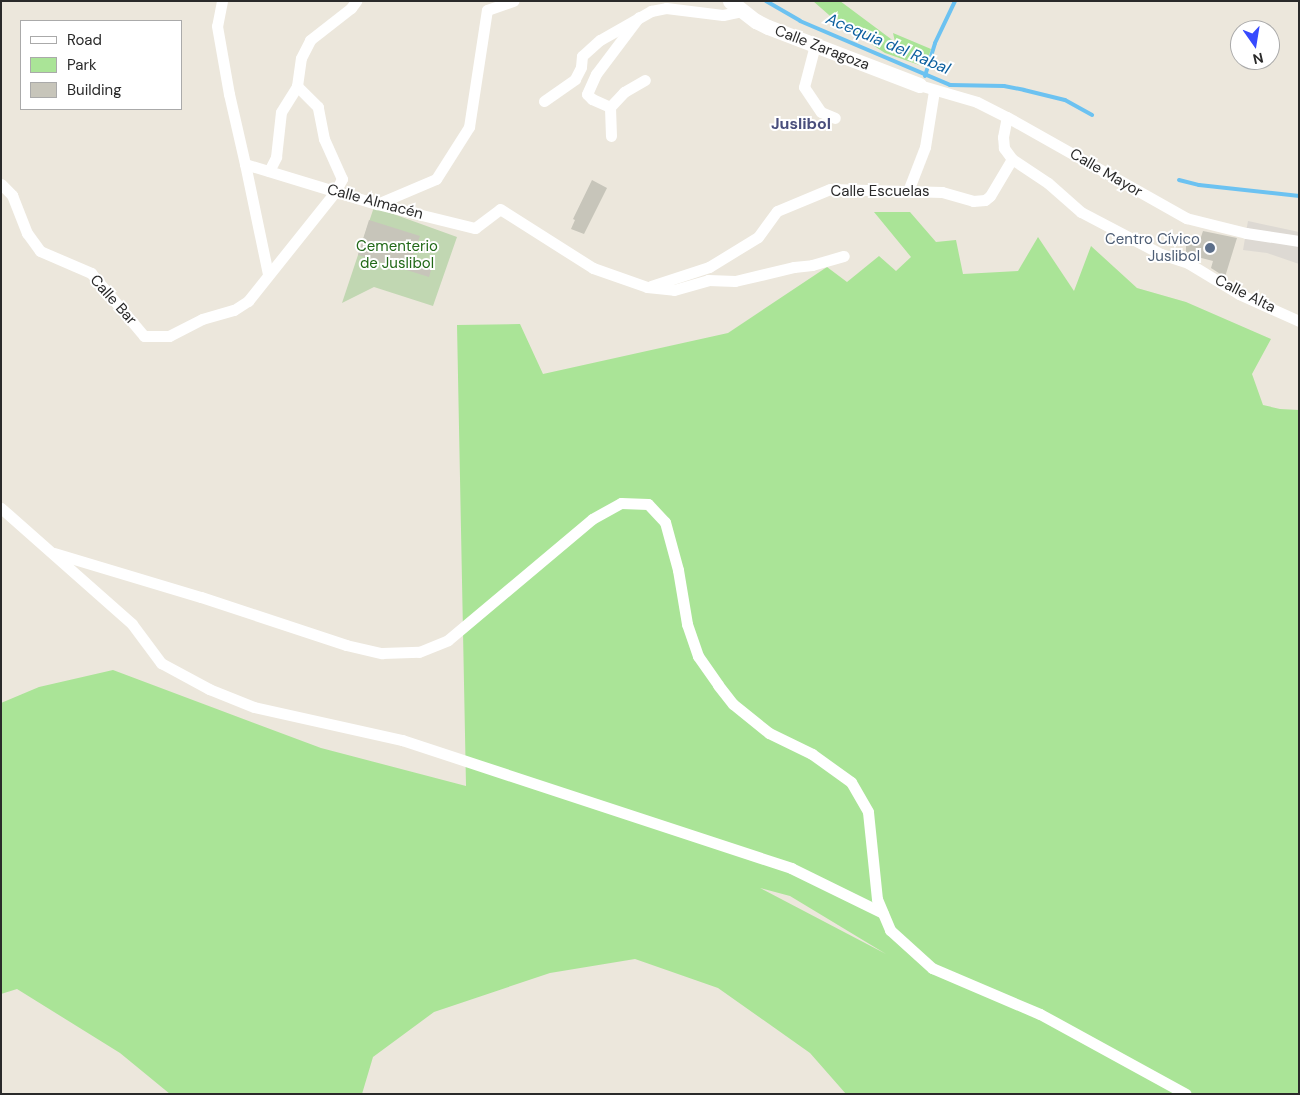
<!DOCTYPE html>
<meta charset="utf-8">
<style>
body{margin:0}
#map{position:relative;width:1300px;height:1095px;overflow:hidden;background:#ece7dc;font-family:"DM Sans",sans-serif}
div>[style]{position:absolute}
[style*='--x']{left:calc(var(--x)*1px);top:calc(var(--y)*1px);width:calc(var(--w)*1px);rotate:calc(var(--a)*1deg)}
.green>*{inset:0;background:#aae497}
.cemetery>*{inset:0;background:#c1d7b2}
.plaza>*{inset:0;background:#ddd9d3}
.stream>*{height:4px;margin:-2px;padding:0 2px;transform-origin:2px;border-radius:2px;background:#6cc2f1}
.building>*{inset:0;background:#c7c5ba}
.street>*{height:11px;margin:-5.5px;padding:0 5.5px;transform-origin:5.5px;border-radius:5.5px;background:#fff}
.secondary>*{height:15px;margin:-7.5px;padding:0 7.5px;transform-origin:7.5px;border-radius:7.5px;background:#fff}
.dots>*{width:14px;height:14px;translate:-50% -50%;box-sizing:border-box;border:2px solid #fff;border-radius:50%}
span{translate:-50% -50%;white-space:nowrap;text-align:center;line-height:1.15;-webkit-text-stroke:4px #fff;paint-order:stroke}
.street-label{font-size:15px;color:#2a2a2a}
.service-label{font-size:15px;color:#4e5e75}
.right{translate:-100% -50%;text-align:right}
.park-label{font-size:15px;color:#226918}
.water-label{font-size:16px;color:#0a5e9e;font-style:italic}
.neighbourhood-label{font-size:16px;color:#494e7c;font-weight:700}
.frame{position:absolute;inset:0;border:2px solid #2a2a2a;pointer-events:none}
.legend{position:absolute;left:20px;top:20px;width:162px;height:90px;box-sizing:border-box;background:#fff;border:1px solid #aaa;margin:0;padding:6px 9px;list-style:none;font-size:15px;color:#2a2a2a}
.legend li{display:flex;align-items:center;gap:10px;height:25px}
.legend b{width:25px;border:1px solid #aaa}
.north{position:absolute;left:1230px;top:20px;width:50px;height:50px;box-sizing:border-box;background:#fff;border:1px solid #aaa;border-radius:50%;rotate:167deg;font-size:14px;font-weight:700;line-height:20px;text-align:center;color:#2a2a2a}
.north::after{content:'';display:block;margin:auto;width:18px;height:22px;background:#374afe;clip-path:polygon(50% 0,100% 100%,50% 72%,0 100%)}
</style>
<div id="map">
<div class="green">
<i style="clip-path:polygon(813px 1px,840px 1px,895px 42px,893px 33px,931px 49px,925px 67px,885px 53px,837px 22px)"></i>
<i style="clip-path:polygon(evenodd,874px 212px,910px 212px,936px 242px,956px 240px,963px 274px,1018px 271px,1038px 237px,1074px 291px,1091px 246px,1137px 288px,1186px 302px,1271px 339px,1252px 374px,1263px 405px,1280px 409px,1299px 410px,1299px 1094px,846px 1094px,810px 1053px,718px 988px,635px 959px,550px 973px,434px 1012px,373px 1057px,362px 1094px,170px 1094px,120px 1053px,17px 989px,1px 994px,1px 703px,39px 687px,113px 670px,321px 748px,466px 786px,457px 325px,520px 324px,543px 374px,728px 333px,827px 267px,847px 282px,879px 256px,896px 271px,911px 257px,874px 212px,760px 888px,790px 896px,886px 954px,760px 888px)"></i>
</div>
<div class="cemetery">
<i style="clip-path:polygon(374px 207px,457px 237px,433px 306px,374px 287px,342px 303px)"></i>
</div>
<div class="plaza">
<i style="clip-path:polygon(1248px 221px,1299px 232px,1299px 264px,1267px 253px,1243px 250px)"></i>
</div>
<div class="stream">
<i style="--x:766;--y:1;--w:39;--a:30"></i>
<i style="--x:800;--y:21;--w:163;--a:23.1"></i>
<i style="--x:950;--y:85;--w:54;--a:1.1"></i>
<i style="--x:1004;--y:86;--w:20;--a:11"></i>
<i style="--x:1024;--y:90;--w:42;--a:13.7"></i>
<i style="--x:1065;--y:100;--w:31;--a:29"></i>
<i style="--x:925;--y:76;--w:34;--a:-73"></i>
<i style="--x:935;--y:43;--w:47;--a:-64.5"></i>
<i style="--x:1179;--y:180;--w:21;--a:14"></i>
<i style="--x:1199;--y:185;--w:101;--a:6.3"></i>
</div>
<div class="building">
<i style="clip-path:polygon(592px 180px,607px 188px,584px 234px,571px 229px,575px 220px,573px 219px)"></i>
<i style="clip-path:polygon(369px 220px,420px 236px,411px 260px,432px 267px,429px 277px,358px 255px)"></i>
<i style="clip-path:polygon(1203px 231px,1237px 238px,1225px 277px,1211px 268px,1213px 261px,1186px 254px,1186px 238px,1200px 240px)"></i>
</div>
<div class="street">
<i style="--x:222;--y:1;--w:25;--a:101"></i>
<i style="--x:217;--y:26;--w:69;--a:80"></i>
<i style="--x:229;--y:94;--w:72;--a:77.1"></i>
<i style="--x:245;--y:164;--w:138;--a:16.9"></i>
<i style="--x:377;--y:204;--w:101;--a:13.8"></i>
<i style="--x:475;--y:228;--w:31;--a:-37"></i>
<i style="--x:500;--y:209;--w:110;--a:32.4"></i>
<i style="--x:593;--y:268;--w:57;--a:19.4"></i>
<i style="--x:647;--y:287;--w:27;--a:6"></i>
<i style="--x:674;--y:290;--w:35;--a:-16"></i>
<i style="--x:708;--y:280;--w:27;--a:2"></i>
<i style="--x:735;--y:281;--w:61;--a:-13.3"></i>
<i style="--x:794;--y:267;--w:18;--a:-6"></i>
<i style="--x:812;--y:265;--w:33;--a:-16"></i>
<i style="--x:815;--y:45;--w:43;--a:104.7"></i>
<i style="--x:804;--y:87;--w:30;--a:56"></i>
<i style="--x:821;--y:112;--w:15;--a:23"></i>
<i style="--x:919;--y:85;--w:60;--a:16.3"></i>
<i style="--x:977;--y:102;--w:34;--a:27"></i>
<i style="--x:1007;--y:117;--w:206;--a:29.4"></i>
<i style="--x:1186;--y:218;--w:62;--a:14"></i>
<i style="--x:1246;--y:233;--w:54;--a:8.6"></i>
<i style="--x:544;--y:101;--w:38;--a:-35"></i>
<i style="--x:575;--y:79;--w:13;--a:-63"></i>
<i style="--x:581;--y:67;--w:11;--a:-85"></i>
<i style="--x:582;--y:56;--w:24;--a:-42"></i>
<i style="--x:600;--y:40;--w:59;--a:-29.6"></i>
<i style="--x:651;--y:11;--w:15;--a:-11"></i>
<i style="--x:666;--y:8;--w:57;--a:7"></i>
<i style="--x:723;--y:15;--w:19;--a:-12"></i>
<i style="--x:610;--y:107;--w:20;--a:-156"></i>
<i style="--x:592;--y:99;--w:7;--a:-135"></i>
<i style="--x:587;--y:94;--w:22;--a:-66"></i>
<i style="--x:596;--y:74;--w:71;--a:-53"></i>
<i style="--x:611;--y:136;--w:29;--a:-92"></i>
<i style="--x:610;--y:107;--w:21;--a:-47"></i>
<i style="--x:624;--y:92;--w:24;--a:-30"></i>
<i style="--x:1012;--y:159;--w:43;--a:33.7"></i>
<i style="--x:1048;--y:183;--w:44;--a:41.3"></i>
<i style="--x:1081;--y:212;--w:90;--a:27.7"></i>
<i style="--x:1161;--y:254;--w:28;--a:18"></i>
<i style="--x:1188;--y:263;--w:60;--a:31.3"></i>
<i style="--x:1239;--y:294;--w:66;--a:24.2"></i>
<i style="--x:245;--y:164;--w:112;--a:78.2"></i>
<i style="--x:269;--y:171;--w:16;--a:-63"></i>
<i style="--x:276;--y:157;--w:45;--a:-83.7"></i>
<i style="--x:281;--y:112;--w:31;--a:-58"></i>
<i style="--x:297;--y:86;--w:28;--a:-82"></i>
<i style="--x:301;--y:58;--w:20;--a:-63"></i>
<i style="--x:310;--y:40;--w:52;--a:-38"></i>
<i style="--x:351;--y:8;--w:9;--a:-54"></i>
<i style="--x:1;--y:184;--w:16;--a:45"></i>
<i style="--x:12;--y:195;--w:41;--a:68.5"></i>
<i style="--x:27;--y:233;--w:22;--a:54"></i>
<i style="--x:40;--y:251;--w:56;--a:23.3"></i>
<i style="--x:91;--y:273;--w:82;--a:49.9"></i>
<i style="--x:144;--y:336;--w:25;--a:0"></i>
<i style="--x:169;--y:336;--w:37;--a:-27"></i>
<i style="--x:202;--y:319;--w:33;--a:-16"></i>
<i style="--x:234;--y:310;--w:17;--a:-33"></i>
<i style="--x:248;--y:301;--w:139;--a:-51.4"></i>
<i style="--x:335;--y:192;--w:15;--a:-62"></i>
<i style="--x:342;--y:179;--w:44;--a:-114.2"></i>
<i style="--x:324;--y:139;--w:33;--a:-101"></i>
<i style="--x:318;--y:107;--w:30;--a:-135"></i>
<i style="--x:908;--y:191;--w:47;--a:-68.9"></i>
<i style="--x:925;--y:147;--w:57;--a:-80.9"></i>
<i style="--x:377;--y:204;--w:64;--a:-23"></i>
<i style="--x:436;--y:179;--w:62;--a:-57.6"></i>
<i style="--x:469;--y:127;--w:118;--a:-81.3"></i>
<i style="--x:487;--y:10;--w:28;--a:-19"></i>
<i style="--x:651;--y:286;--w:61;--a:-18.1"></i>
<i style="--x:709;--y:267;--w:57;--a:-31.5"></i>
<i style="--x:758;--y:237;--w:32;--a:-54"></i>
<i style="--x:777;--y:211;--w:57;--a:-22.5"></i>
<i style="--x:830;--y:189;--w:112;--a:1.5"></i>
<i style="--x:942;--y:192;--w:32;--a:16"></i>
<i style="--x:973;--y:201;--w:12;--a:-5"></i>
<i style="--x:985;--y:200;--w:6;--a:-39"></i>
<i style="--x:990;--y:196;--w:43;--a:-59.3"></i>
<i style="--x:1012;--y:159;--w:14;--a:-126"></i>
<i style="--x:1004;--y:148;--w:11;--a:-95"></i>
<i style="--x:1003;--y:137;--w:20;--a:-79"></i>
<i style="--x:1;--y:508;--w:175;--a:41.5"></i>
<i style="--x:132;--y:624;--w:49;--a:53.4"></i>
<i style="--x:161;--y:663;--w:55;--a:28.4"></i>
<i style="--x:209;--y:689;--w:48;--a:21.8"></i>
<i style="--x:254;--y:707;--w:152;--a:12.6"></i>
<i style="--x:402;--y:740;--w:410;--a:18.2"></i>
<i style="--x:791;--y:868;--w:102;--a:26.1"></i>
<i style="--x:54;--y:553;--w:153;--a:16.7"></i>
<i style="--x:201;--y:597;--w:153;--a:18.3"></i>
<i style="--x:346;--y:645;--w:37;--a:13"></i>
<i style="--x:382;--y:653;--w:37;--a:-2"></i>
<i style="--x:419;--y:652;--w:31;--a:-22"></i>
<i style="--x:448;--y:640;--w:188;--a:-40"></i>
<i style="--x:592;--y:519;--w:33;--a:-29"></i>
<i style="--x:621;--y:503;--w:27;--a:2"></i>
<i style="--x:648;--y:504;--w:25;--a:47"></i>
<i style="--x:665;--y:522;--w:50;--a:74.8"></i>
<i style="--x:678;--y:570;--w:55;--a:80.5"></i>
<i style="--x:687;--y:624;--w:34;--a:71"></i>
<i style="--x:698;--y:656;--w:35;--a:55"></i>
<i style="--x:718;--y:685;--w:24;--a:52"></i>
<i style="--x:733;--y:704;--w:46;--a:38.9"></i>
<i style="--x:769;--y:733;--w:48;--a:26"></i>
<i style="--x:812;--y:754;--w:48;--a:35.7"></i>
<i style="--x:851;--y:782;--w:34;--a:60"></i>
<i style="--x:868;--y:812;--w:87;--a:84.1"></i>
<i style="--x:877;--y:899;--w:34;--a:67"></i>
<i style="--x:890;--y:930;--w:57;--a:42.1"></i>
<i style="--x:932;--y:968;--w:117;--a:23.1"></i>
<i style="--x:1040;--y:1014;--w:166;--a:28.7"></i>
</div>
<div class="secondary">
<i style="--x:730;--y:1;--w:33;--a:38"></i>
<i style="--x:756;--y:21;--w:13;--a:27"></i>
<i style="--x:768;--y:27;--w:162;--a:21"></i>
</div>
<div class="dots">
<i style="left:1210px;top:248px;background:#5c6f8a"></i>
</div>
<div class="street-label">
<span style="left:822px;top:48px;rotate:21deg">Calle Zaragoza</span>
<span style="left:1106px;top:173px;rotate:30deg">Calle Mayor</span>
<span style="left:880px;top:192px">Calle Escuelas</span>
<span style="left:375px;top:202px;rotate:15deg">Calle Almacén</span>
<span style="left:1245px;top:294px;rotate:27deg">Calle Alta</span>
<span style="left:113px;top:300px;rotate:48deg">Calle Bar</span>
</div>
<div class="service-label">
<span class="right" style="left:1200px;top:248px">Centro Cívico<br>Juslibol</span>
</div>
<div class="park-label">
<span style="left:397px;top:255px">Cementerio<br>de Juslibol</span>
</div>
<div class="water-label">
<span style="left:888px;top:44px;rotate:23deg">Acequia del Rabal</span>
</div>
<div class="neighbourhood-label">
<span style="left:801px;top:124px">Juslibol</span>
</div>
<div class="frame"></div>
<ul class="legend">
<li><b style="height:6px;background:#fff"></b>Road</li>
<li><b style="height:14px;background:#aae497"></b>Park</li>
<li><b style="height:14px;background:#c7c5ba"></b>Building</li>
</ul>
<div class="north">N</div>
</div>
